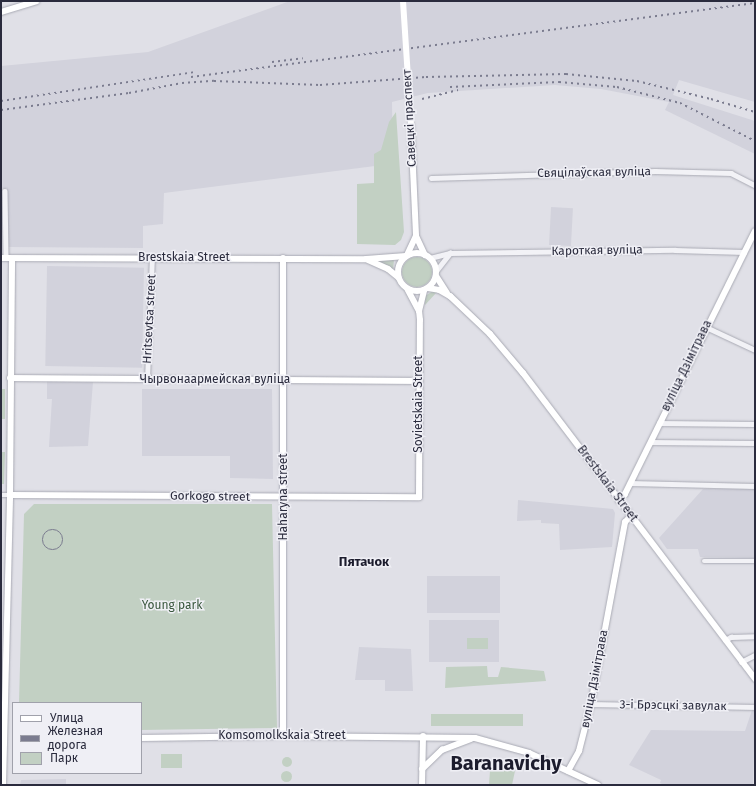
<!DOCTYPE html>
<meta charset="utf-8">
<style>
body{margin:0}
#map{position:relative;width:756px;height:786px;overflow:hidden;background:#e0e0e7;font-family:"Fira Sans",sans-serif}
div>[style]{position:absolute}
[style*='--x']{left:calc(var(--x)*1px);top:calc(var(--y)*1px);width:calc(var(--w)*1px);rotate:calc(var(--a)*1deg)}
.built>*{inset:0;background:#d2d2dc;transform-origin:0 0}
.green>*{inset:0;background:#c2d0c3;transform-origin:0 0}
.round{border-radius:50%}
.roads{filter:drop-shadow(0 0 1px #a9aab4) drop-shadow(0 0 1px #a9aab4)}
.street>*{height:4.5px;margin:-2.25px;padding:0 2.25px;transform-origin:2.25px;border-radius:2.25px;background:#f2f2f6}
.secondary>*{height:6px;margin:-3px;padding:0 3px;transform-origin:3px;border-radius:3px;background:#fff}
.secondary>.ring{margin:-3px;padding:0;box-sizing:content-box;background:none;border:6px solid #fff;border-radius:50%}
.rail>*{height:1.5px;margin-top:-0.75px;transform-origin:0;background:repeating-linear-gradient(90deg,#7b7c8f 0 2px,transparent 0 6px)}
.rail>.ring{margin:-0.75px;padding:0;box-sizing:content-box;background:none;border:1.5px solid #7b7c8f;border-radius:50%}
.secondary-bridge>*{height:6px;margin:-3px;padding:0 3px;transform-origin:3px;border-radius:3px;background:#fff}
span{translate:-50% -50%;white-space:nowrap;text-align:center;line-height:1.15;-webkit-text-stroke:3px #efeff5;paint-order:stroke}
.street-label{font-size:12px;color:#2a2b3d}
.park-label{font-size:12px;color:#39573d}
.neighbourhood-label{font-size:13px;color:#1c1c2d;font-weight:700}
.town-label{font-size:20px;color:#1c1c2d;font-weight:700}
.frame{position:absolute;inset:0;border:2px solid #2a2b3d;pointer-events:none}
.legend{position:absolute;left:12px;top:702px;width:130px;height:72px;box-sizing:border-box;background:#efeff5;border:1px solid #a0a1ab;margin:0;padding:5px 7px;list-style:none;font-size:12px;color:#2a2b3d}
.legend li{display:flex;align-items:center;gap:8px;height:20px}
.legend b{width:20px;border:1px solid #a0a1ab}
</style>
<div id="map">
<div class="built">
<i style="clip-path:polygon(290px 1px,755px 1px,755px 102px,679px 80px,673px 95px,755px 121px,755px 154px,665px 110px,669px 102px,601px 89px,555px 85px,428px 93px,392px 102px,393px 167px,375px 166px,164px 193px,163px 224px,143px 226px,143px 248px,8px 247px,7px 188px,1px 189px,1px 66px,148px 52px)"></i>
<i style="left:551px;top:207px;width:22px;height:38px;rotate:3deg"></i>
<i style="left:47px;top:266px;width:97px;height:100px;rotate:1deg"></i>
<i style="clip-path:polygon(47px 381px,93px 382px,88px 446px,49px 447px,52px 399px,47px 399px)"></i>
<i style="clip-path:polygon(142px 389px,272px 389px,273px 479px,230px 478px,230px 456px,142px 456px)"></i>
<i style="clip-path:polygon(755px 488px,755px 558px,700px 557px,698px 549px,667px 549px,659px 538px,703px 489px)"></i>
<i style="clip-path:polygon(518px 500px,613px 509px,615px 513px,612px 547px,560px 550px,559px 524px,541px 523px,541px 520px,517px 521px)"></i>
<i style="left:427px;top:576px;width:73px;height:37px"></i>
<i style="left:429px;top:620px;width:70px;height:42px"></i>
<i style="clip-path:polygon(359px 647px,411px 649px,413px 691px,385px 691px,385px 680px,355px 680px)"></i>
<i style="clip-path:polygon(755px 709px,753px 785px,664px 785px,660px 783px,661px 780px,629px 765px,651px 730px,745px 731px,752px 710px)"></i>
<i style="clip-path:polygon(66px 779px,66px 785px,20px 785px,21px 780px)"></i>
</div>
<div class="green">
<i style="clip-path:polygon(396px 112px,404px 232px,401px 240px,395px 245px,357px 244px,357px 184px,374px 183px,374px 154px,381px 150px,389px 122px)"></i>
<i class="round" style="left:402px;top:257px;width:30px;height:30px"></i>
<i style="clip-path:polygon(376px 260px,394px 260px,393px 270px,384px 264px)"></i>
<i style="clip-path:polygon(433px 291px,437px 292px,425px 305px,425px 296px)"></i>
<i style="left:1px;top:389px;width:4px;height:30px"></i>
<i style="clip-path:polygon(1px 452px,5px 452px,4px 484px,1px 484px)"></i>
<i style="clip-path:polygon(34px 504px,272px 504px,277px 728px,141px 730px,141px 703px,19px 703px,24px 514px)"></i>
<i style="left:467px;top:638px;width:21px;height:11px"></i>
<i style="clip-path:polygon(487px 666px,488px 677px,498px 677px,501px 667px,544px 671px,546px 681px,445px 688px,446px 667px)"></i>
<i style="left:431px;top:714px;width:92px;height:12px"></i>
<i style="left:161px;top:754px;width:21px;height:14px"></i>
<i class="round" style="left:282px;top:757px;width:10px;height:10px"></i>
<i style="clip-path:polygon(490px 770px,515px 771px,512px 785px,489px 785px)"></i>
<i class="round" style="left:280.5px;top:770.5px;width:11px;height:11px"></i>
</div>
<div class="roads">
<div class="street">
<i style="--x:431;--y:178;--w:224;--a:-1.8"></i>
<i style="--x:655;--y:171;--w:76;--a:1.5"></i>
<i style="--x:731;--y:173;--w:27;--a:27"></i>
<i style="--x:5;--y:191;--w:67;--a:89.1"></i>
<i style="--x:430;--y:258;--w:21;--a:-14"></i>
<i style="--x:450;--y:253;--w:225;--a:-0.8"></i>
<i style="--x:675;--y:250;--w:69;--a:1.7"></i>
<i style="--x:436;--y:271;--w:23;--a:-52"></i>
<i style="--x:706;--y:327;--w:54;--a:25.1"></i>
<i style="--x:147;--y:380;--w:122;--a:-87.7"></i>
<i style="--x:659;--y:423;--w:95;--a:0.6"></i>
<i style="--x:650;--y:442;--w:105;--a:0.5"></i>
<i style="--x:630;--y:483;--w:125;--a:1.4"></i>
<i style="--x:1;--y:495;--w:9;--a:0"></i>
<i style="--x:704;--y:561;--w:51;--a:0"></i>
<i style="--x:725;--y:640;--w:7;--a:-27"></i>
<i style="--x:731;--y:637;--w:24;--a:-2"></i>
<i style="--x:741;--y:662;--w:16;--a:-27"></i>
<i style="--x:591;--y:704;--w:164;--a:1"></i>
</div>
<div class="secondary">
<i style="--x:1;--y:12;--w:37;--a:-17"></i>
<i style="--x:411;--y:125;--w:111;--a:87.4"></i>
<i style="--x:416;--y:236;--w:21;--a:65"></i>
<i class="ring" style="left:398px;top:253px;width:32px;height:32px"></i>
<i style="--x:407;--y:255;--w:21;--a:-65"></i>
<i style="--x:1;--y:258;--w:365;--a:0.2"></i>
<i style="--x:366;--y:259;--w:40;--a:-4.3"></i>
<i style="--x:283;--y:258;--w:478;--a:90"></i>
<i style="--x:368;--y:260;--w:22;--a:24"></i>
<i style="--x:388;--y:269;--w:13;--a:39"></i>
<i style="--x:436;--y:276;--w:20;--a:57"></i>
<i style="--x:428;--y:288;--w:11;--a:10"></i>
<i style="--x:439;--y:290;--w:13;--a:29"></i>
<i style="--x:450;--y:296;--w:55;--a:43.5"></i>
<i style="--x:490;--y:334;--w:51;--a:49.8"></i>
<i style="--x:523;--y:373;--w:384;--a:52.8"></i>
<i style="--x:419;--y:311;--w:21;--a:-76"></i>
<i style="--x:10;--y:378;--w:409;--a:0.4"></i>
<i style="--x:10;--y:495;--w:409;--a:0.3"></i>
<i style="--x:419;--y:497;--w:177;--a:-89.7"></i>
<i style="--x:420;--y:320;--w:9;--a:-96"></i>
<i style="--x:419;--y:311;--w:24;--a:-118"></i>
<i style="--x:619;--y:501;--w:9;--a:-49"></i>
<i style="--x:625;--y:494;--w:293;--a:-63.7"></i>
<i style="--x:141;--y:738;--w:138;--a:-0.8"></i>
<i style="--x:279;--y:736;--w:196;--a:0.6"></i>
<i style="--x:475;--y:738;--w:56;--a:15.5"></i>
<i style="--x:529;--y:753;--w:76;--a:24.9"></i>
<i style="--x:422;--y:769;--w:28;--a:-44"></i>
<i style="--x:442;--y:750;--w:31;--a:-21"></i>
<i style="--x:568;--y:771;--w:23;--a:-61"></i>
<i style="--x:579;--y:751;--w:49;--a:-75.7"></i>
<i style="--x:591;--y:704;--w:185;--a:-79.4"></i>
<i style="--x:625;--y:522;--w:8;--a:-45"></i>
<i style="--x:3;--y:785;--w:290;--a:-88.6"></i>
<i style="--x:10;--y:495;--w:236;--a:-89.5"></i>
<i style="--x:422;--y:785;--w:49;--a:-88.8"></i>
</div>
</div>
<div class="rail">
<i style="--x:272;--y:62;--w:31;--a:-7"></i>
<i style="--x:191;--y:77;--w:569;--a:-7.47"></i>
<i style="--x:450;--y:87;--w:109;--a:-2.6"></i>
<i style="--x:559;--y:82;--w:58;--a:4.9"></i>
<i style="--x:617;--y:87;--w:65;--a:14.3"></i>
<i style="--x:680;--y:103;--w:84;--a:26.9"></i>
<i style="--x:422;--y:99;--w:37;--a:-14"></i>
<i style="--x:1;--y:101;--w:197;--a:-8.5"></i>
<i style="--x:1;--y:110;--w:129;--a:-7.6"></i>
<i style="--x:129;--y:93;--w:54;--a:-10.7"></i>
<i style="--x:182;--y:83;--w:32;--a:-4"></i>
<i style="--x:214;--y:81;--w:106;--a:2.2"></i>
<i style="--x:320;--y:85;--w:106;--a:-4.3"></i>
<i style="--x:426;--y:77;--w:140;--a:-1.2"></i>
<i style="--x:566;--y:74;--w:71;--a:5.6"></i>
<i style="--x:637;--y:81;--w:76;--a:13.7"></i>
<i style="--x:711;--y:99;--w:46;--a:16.5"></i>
<i class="ring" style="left:43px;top:530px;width:18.5px;height:18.5px"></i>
</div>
<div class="secondary-bridge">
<i style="--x:403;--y:1;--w:124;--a:86.3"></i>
</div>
<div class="street-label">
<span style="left:410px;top:118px;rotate:-93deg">Савецкі праспект</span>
<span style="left:594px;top:173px;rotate:-1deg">Свяцілаўская вуліца</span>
<span style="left:597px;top:251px;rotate:-1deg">Кароткая вуліца</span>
<span style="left:184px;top:258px">Brestskaia Street</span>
<span style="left:150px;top:319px;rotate:-87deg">Hritsevtsa street</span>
<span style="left:687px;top:366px;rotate:-64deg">вуліца Дзімітрава</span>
<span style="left:215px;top:380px">Чырвонаармейская вуліца</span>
<span style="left:419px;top:404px;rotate:-90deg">Sovietskaia Street</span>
<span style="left:607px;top:484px;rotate:53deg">Brestskaia Street</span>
<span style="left:210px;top:497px;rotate:1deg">Gorkogo street</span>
<span style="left:284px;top:497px;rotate:-90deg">Haharyna street</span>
<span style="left:595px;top:679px;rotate:-79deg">вуліца Дзімітрава</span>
<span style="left:673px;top:706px;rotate:1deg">3-і Брэсцкі завулак</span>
<span style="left:282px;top:736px">Komsomolkskaia Street</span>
</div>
<div class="park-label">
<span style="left:172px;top:606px">Young park</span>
</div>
<div class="neighbourhood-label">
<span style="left:364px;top:562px">Пятачок</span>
</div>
<div class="town-label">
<span style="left:506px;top:763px">Baranavichy</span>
</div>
<div class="frame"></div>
<ul class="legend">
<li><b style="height:5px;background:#fff"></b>Улица</li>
<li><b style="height:5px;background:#7b7c8f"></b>Железная дорога</li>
<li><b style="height:11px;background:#c2d0c3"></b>Парк</li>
</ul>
</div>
